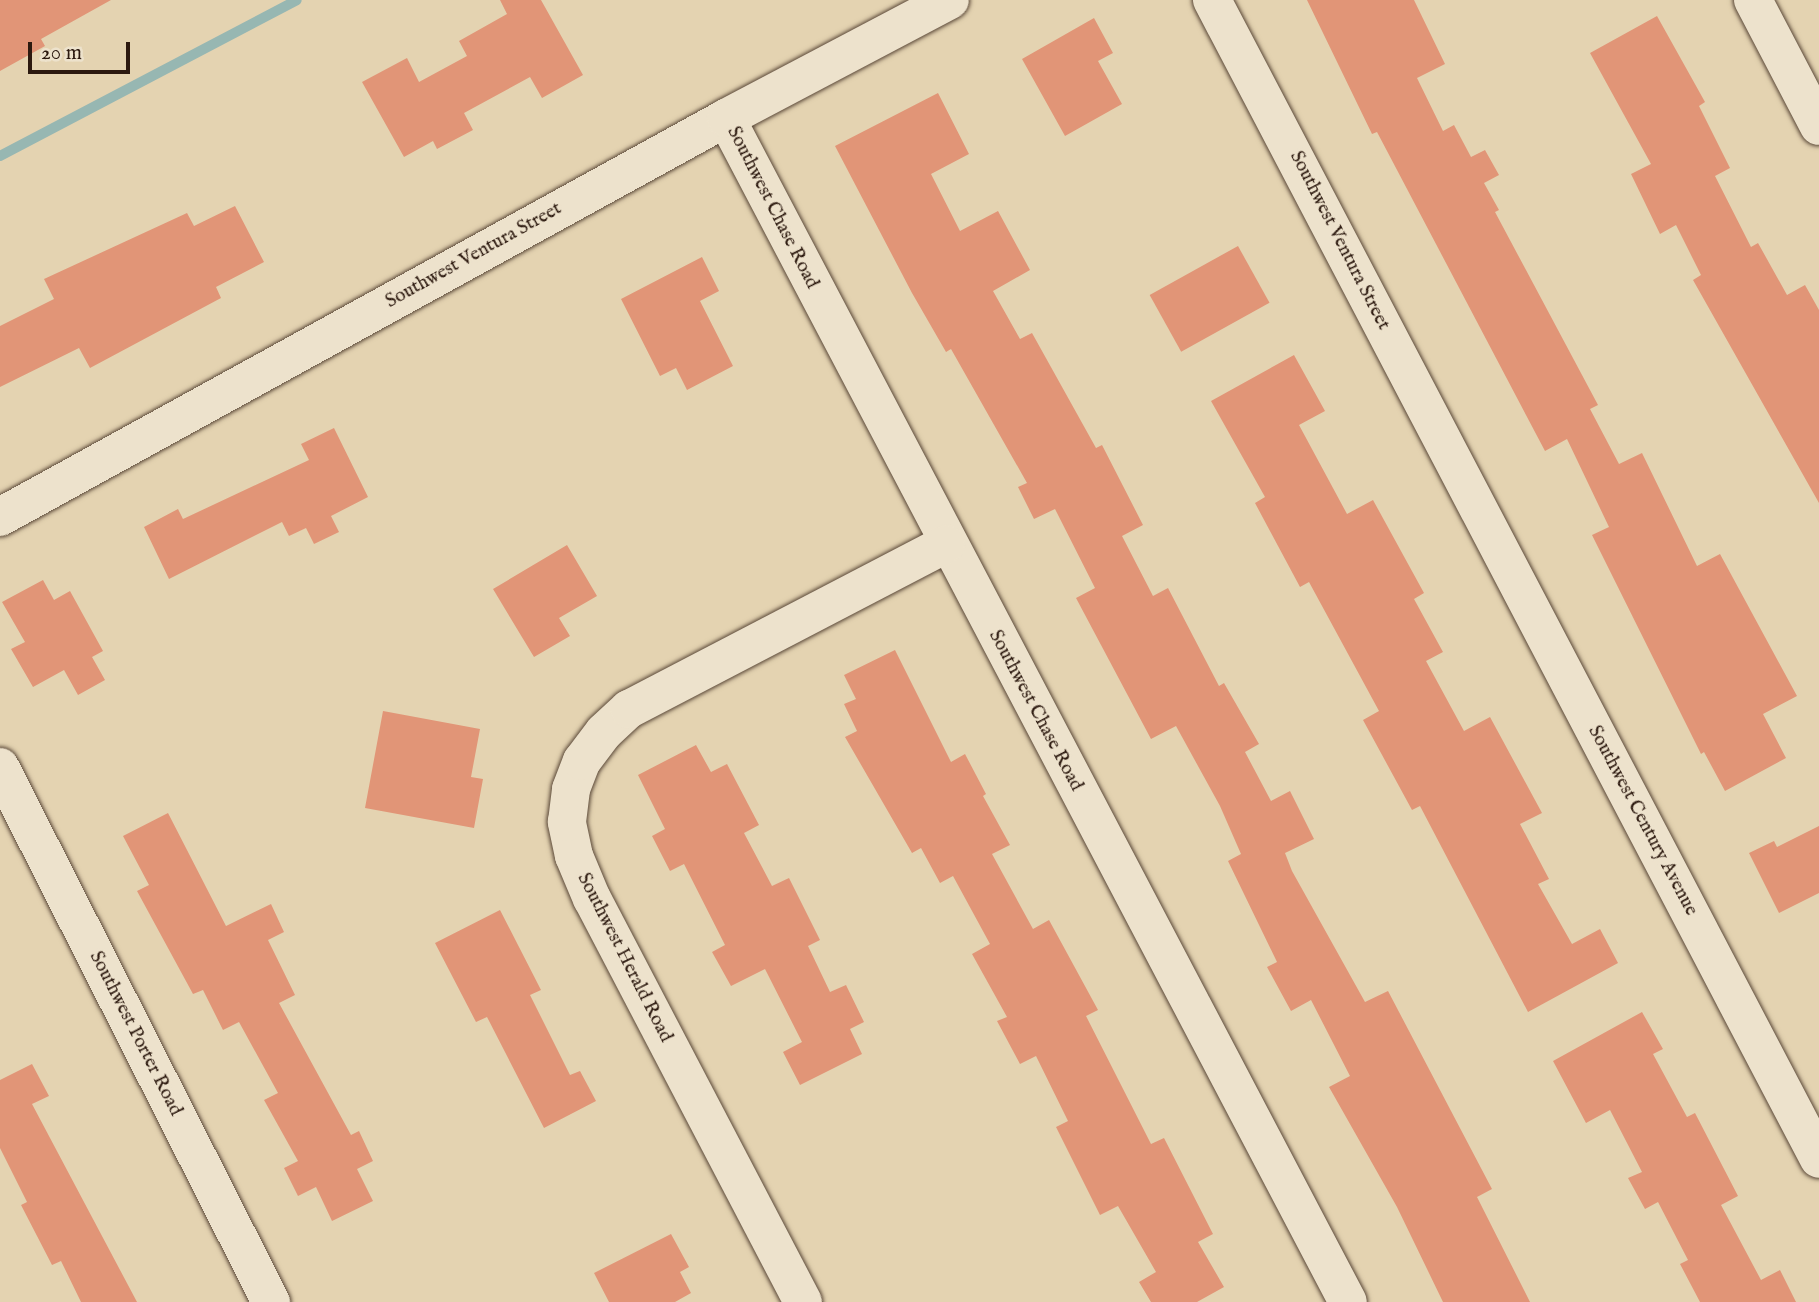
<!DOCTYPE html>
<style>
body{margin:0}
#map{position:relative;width:1819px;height:1302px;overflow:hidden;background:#e4d3b1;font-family:"IM FELL English",serif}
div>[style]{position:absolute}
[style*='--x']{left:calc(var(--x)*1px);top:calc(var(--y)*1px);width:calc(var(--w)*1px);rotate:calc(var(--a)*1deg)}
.stream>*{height:10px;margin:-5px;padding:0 5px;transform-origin:5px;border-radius:5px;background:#97b7b2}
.building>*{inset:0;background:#e19577;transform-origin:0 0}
.roads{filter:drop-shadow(0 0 2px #5a4838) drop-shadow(0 0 2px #5a4838)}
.minor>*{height:38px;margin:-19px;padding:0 19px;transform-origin:19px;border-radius:19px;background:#ede2cc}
span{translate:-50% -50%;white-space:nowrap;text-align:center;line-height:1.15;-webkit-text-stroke:5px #ede2cc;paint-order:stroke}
.street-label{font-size:19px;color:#2c190f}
.scale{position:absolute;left:28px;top:42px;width:102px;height:32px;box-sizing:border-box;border:4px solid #2c190f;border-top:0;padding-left:9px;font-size:21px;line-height:24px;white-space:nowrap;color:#2c190f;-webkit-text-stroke:5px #ede2cc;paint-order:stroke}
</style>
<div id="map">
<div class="stream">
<i style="--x:0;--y:156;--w:335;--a:-27.7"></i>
</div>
<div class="building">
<i style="clip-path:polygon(0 0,111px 0,41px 39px,45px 46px,0 71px)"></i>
<i style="clip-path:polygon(500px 0,541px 0,583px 75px,542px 98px,530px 77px,464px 113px,473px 130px,437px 149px,433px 141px,404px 157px,362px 82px,407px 58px,419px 82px,467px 56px,459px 41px,507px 14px)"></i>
<i style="clip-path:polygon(1307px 0,1414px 0,1445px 64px,1417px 78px,1443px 131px,1454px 125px,1471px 157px,1485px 150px,1499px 175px,1484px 183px,1499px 210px,1495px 212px,1598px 405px,1590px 409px,1619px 464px,1642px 453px,1697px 566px,1720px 554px,1797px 696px,1763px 714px,1786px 758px,1725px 791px,1704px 752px,1701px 754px,1592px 535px,1609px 527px,1567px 439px,1545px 451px,1377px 132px,1372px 134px)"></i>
<i style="clip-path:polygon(1657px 16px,1705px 102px,1699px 106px,1730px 168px,1715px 176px,1751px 247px,1758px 243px,1787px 295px,1805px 285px,1819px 310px,1819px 503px,1693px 280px,1701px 275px,1676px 225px,1660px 234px,1631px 174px,1651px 164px,1590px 53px)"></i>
<i style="clip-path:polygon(1094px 18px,1113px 53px,1098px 61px,1122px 104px,1065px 136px,1022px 59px)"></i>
<i style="clip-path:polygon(938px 93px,969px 154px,931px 174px,960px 231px,998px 211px,1030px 270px,993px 291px,1020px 339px,1032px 333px,1096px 448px,1102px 445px,1143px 525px,1122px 536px,1153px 596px,1168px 588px,1219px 686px,1224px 683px,1259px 744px,1245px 752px,1271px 801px,1290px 791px,1314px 839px,1285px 853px,1292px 871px,1365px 1002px,1388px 991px,1492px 1189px,1477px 1197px,1530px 1302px,1443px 1302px,1397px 1207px,1329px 1087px,1350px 1076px,1311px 1000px,1291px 1011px,1267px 967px,1277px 962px,1228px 861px,1241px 854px,1220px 806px,1176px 726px,1151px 739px,1076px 598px,1095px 588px,1055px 509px,1034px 519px,1018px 487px,1027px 483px,951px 349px,946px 352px,912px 293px,835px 146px)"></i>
<i style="clip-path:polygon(235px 206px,264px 262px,216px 287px,221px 298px,90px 368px,79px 348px,0 387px,0 326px,54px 299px,44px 279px,187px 213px,194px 226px)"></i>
<i style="left:1238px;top:246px;width:65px;height:101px;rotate:61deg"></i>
<i style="clip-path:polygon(702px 257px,719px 291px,700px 301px,733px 366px,687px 390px,676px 368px,660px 376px,621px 299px)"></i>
<i style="clip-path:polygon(1294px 355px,1325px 411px,1299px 425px,1347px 514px,1373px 500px,1424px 593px,1414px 599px,1443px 652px,1426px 661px,1464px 731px,1490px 717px,1542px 813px,1520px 824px,1549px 879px,1538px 884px,1572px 944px,1600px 929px,1618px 963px,1528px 1012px,1420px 806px,1412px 810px,1363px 720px,1379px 711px,1309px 582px,1300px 587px,1255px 503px,1265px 497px,1211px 401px)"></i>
<i style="clip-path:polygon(334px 428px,368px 497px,331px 516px,339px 532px,314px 544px,306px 528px,289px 536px,282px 522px,169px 579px,144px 527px,178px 509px,183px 519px,309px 460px,301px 444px)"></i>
<i style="clip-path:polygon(567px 545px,597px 596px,559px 618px,570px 636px,534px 657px,493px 589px)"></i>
<i style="clip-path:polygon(43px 580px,54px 600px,70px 591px,103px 651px,92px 657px,105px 680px,78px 695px,64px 670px,33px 687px,11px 649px,25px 642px,2px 602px)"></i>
<i style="clip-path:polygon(895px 650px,951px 762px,965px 754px,986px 794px,983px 796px,1010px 845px,992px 854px,1033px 929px,1049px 920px,1098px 1010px,1086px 1016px,1151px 1144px,1164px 1138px,1213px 1234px,1198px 1242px,1224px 1287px,1197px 1302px,1151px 1302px,1139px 1282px,1156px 1272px,1118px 1206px,1100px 1215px,1056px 1127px,1068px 1121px,1036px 1056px,1020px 1064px,997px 1021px,1007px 1017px,972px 954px,990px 944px,953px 876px,940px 883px,921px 848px,912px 853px,845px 737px,857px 731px,844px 704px,856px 699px,844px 675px)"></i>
<i style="clip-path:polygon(383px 711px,480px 729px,471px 777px,483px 779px,474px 828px,365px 808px)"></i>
<i style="clip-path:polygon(696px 745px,711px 772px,727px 764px,759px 825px,744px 833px,772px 886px,789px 878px,820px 940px,808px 946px,830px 992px,846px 985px,864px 1022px,850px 1029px,862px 1054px,800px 1085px,783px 1052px,802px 1042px,765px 969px,731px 986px,712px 952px,725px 945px,684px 864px,670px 871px,652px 836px,665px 829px,638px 775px)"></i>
<i style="clip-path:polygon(168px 813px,226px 926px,271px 904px,284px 932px,268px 940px,295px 995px,279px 1003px,351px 1135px,359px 1131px,373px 1161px,357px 1169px,373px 1201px,332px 1221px,316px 1187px,298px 1196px,284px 1168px,298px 1161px,264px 1100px,278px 1093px,239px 1022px,223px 1030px,203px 990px,193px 994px,137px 891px,149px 885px,123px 836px)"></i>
<i style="clip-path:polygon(1819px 826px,1819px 893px,1779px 913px,1749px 853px,1774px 841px,1777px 847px)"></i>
<i style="clip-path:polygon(500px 910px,541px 990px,530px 995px,570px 1075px,580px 1071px,596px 1101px,544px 1128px,487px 1017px,476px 1022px,435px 943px)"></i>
<i style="clip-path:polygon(1642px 1012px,1663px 1049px,1653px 1054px,1687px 1117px,1695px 1113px,1738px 1196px,1721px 1205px,1761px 1280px,1780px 1270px,1796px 1302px,1700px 1302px,1680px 1264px,1688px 1260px,1658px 1202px,1645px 1209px,1628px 1178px,1642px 1172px,1610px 1110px,1586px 1123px,1553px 1061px)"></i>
<i style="clip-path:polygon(32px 1064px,49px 1096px,32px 1104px,137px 1302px,81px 1302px,61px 1261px,52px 1265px,21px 1205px,27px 1202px,0 1148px,0 1080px)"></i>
<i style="clip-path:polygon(671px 1234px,689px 1267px,680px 1272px,691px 1293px,675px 1302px,609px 1302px,594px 1273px)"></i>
</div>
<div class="roads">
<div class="minor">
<i style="--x:1212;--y:0;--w:1308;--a:62.36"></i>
<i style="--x:1753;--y:0;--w:142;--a:62.4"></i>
<i style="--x:726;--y:118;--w:1337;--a:62.29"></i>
<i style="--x:0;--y:517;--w:828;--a:-28.79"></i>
<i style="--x:726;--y:118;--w:253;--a:-27.8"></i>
<i style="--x:0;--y:767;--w:600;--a:63.14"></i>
<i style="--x:803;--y:1302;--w:455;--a:-117.6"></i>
<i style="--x:592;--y:899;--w:47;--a:-112.7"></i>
<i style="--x:574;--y:856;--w:35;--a:-102"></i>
<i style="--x:567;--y:822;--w:33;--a:-83"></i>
<i style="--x:571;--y:789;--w:30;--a:-69"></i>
<i style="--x:582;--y:761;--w:36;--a:-53"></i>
<i style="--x:604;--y:732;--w:34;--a:-43"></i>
<i style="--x:629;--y:709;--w:357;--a:-27.5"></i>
</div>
</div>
<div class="street-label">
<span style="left:772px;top:208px;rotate:63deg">Southwest Chase Road</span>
<span style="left:1339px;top:241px;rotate:63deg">Southwest Ventura Street</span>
<span style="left:474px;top:256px;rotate:-29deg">Southwest Ventura Street</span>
<span style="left:1035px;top:711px;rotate:62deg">Southwest Chase Road</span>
<span style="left:1642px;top:821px;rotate:62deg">Southwest Century Avenue</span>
<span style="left:624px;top:958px;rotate:63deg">Southwest Herald Road</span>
<span style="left:135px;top:1034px;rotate:63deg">Southwest Porter Road</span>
</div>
<div class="scale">20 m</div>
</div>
